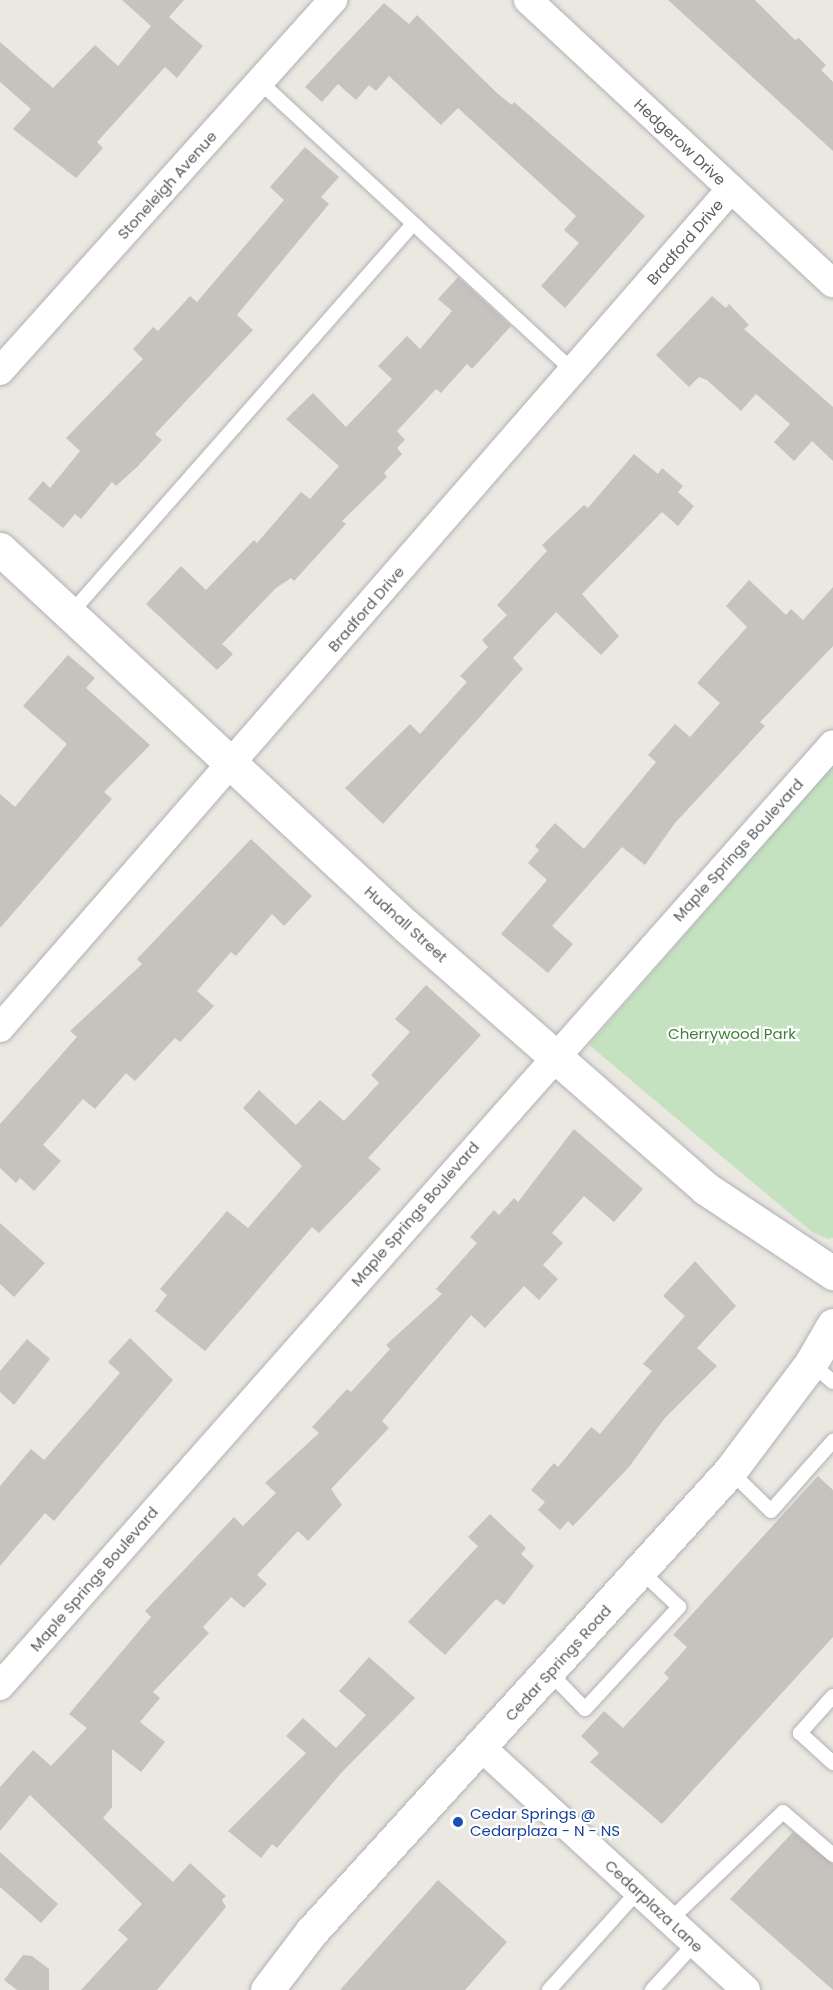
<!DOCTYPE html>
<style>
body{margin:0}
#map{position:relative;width:833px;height:1990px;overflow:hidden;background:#ebe7e1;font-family:Poppins,sans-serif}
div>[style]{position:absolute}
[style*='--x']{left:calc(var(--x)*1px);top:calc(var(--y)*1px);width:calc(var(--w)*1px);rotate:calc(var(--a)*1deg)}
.green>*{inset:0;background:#c4e2bf}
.building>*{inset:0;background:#c6c2bd}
.roads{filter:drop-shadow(0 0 2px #aeb2b6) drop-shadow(0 0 2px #aeb2b6)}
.service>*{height:14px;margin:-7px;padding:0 7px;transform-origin:7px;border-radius:7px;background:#fff}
.minor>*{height:28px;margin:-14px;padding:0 14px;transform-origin:14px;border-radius:14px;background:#fff}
.tertiary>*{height:33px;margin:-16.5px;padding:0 16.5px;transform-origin:16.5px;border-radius:16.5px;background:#fff}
.secondary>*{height:33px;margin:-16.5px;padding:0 16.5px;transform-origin:16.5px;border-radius:16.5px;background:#fff}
.dots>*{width:16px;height:16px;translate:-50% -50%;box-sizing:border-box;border:3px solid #fff;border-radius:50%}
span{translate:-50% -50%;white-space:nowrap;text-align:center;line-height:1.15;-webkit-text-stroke:4.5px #fff;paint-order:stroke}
.street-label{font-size:15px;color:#595e61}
.park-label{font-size:15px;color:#417f3a}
.transit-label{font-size:15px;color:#164399}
.left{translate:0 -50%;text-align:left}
</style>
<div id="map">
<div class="green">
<i style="clip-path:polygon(833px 765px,833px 1238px,828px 1239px,812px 1232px,589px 1045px)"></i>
</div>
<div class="building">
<i style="clip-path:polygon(122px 0,184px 0,169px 17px,203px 46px,177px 78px,165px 67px,97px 142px,103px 148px,76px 178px,13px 129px,31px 109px,0 82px,0 42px,53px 88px,95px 45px,118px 66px,151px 26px)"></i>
<i style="clip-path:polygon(668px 0,755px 0,795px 40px,799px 38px,826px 65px,821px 70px,833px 82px,833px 151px)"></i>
<i style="clip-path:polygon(384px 3px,409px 24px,417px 15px,498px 94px,512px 105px,514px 102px,645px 216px,565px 308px,541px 286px,579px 243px,564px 230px,576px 216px,458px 108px,441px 125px,389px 76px,376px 91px,369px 85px,356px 100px,338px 84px,322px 102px,305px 87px)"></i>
<i style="clip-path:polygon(305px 147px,339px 177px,321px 197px,329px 204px,237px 315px,253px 330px,155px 434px,162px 440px,137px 467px,116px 486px,112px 482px,81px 519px,75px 514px,63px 528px,28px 499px,43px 481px,50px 488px,80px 451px,66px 438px,143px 359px,133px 349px,153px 327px,158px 331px,190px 296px,197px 302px,284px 200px,270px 187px)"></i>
<i style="clip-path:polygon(458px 277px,511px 326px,472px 369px,467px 364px,441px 393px,436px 389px,397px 431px,405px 440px,397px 448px,402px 454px,384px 473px,387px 477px,342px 521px,346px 524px,294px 581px,291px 578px,276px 588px,222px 644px,233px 654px,217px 670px,146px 604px,181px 566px,206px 590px,254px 540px,257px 543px,301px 492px,310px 499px,339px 466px,286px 419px,313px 393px,346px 427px,392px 379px,378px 366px,407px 336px,420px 349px,452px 311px,438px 299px)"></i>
<i style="clip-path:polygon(712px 296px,726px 308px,729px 304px,749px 325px,744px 329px,833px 407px,833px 461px,812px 441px,794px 461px,774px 442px,790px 424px,756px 394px,741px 411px,707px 380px,699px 377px,689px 387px,656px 355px)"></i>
<i style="clip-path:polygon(634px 454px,658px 474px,662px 468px,683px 486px,678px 492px,694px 506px,678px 526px,662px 512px,582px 594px,619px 636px,601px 655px,556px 612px,513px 658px,523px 669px,383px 824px,345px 788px,410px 724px,420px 734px,467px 682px,460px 676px,488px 647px,482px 640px,507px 615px,497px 605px,547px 551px,542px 545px,584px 505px,588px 508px)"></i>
<i style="clip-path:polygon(749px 580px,786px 615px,791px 609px,803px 620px,833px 587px,833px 646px,760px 722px,765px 726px,675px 823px,645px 865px,622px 847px,552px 926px,573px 944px,548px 973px,501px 934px,547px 880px,528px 863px,539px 850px,535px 846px,555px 823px,584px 849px,656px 762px,648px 755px,675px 724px,690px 737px,720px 703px,697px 683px,747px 627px,726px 606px)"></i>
<i style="clip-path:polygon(68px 655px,95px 678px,86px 688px,150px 745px,104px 792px,112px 799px,0 928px,0 794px,15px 807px,67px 744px,23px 706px)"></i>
<i style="clip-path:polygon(251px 839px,312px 896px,284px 926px,272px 914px,236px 956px,231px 952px,197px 991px,214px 1006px,180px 1042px,175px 1038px,135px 1081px,126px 1073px,95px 1109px,83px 1099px,43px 1145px,61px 1161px,34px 1191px,20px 1178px,16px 1183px,0 1168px,0 1124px,77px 1037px,70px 1031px,142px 964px,137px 959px)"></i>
<i style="clip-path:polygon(426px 985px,481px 1035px,368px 1158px,381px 1169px,319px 1233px,312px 1227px,205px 1351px,155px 1311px,167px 1295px,160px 1289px,227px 1211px,248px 1228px,302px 1166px,243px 1108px,259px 1090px,296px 1125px,320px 1100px,344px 1121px,379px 1083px,371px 1075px,410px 1032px,395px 1019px)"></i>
<i style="clip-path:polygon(574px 1129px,643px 1189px,614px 1222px,584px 1196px,552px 1233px,563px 1243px,543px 1265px,558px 1279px,539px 1300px,524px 1286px,485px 1328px,471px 1315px,382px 1421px,389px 1428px,331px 1489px,342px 1505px,308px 1541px,298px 1531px,257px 1575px,267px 1584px,244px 1608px,231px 1597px,203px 1627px,209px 1633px,153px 1692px,160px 1698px,140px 1722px,165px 1742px,141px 1772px,112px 1749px,112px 1807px,103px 1818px,173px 1882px,190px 1863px,226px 1896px,222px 1900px,226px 1907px,157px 1990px,81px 1990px,128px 1939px,118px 1930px,142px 1904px,30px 1795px,0 1831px,0 1787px,33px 1750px,51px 1766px,87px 1728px,69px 1714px,151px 1617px,145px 1611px,234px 1517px,243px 1526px,276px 1493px,265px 1483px,319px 1433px,312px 1427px,347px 1389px,351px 1392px,390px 1349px,386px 1345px,442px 1294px,436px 1289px,477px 1243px,470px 1237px,494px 1210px,499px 1215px,514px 1198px,518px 1202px)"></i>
<i style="clip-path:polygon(0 1223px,45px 1263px,14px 1297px,0 1284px)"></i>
<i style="clip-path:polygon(695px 1261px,736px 1306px,697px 1348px,717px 1366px,664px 1419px,629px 1467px,573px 1526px,568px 1521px,560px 1530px,538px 1510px,545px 1502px,531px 1490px,554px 1463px,558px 1467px,591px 1427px,600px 1434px,652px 1371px,643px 1364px,685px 1316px,663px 1296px)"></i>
<i style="clip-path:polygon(130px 1338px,173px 1380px,54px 1521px,45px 1513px,0 1566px,0 1486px,31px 1449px,44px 1460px,88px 1410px,120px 1373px,108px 1362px)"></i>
<i style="clip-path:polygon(27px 1339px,50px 1359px,14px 1405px,0 1392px,0 1371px)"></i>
<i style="clip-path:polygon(818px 1476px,833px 1490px,833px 1637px,662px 1824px,590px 1762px,599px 1753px,581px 1736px,604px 1711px,623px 1728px,669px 1678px,664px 1673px,687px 1647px,673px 1635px)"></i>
<i style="clip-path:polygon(490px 1514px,526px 1548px,521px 1554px,534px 1566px,504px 1605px,496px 1599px,445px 1655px,408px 1622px,478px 1546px,468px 1537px)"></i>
<i style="clip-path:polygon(369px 1657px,415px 1698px,342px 1772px,277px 1848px,272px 1844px,261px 1858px,228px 1831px,306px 1753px,286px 1736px,303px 1718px,336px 1748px,366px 1715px,339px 1691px)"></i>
<i style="clip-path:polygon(793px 1832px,833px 1864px,833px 1990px,730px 1899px)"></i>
<i style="clip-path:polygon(0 1852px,58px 1904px,41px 1923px,0 1887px)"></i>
<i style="clip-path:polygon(438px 1880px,507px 1942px,465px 1990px,340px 1990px)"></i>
<i style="clip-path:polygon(23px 1955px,32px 1956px,49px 1969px,49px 1990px,17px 1990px,4px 1980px)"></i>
</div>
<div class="roads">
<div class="service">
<i style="--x:260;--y:82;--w:426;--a:42.7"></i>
<i style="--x:70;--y:614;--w:519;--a:-48.67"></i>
<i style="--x:811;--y:1363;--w:29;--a:41"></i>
<i style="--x:730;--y:1471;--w:57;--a:44.3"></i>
<i style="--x:771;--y:1511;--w:94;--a:-48.5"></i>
<i style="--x:550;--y:1673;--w:50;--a:45.8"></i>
<i style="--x:585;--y:1709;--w:139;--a:-47.3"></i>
<i style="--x:679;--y:1607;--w:54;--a:-136.5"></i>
<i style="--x:833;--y:1696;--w:50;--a:131.7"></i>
<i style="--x:800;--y:1733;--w:45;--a:42.3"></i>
<i style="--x:670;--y:1920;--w:156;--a:-43.7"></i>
<i style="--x:783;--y:1812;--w:66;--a:40.7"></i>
<i style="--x:549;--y:1990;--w:133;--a:-48"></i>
<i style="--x:652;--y:1990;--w:64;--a:-47.5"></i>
</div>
<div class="minor">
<i style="--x:528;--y:0;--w:416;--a:42.9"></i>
<i style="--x:0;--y:371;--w:499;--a:-48.1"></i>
<i style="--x:0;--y:1028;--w:1113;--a:-48.94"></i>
<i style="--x:0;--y:1686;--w:1257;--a:-48.51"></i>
<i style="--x:482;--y:1748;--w:358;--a:42.5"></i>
</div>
<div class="tertiary">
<i style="--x:0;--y:549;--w:554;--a:42.88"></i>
<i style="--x:406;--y:926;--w:398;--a:41.2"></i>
<i style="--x:705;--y:1188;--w:154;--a:33.6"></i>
</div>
<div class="secondary">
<i style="--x:267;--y:1990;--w:74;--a:-52.7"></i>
<i style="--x:312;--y:1931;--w:622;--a:-47.74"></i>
<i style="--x:730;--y:1471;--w:135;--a:-53.1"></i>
<i style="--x:811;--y:1363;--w:44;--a:-59.9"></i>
</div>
</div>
<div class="dots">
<i style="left:458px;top:1822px;background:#1a4fb4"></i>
</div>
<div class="street-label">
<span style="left:680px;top:142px;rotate:43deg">Hedgerow Drive</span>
<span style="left:167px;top:185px;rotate:-48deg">Stoneleigh Avenue</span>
<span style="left:685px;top:242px;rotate:-49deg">Bradford Drive</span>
<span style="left:366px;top:609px;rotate:-49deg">Bradford Drive</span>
<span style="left:738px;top:850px;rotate:-48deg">Maple Springs Boulevard</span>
<span style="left:406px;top:924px;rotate:42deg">Hudnall Street</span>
<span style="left:415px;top:1214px;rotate:-49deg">Maple Springs Boulevard</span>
<span style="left:94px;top:1579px;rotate:-49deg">Maple Springs Boulevard</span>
<span style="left:558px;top:1663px;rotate:-48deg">Cedar Springs Road</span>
<span style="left:654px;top:1906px;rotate:43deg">Cedarplaza Lane</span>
</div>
<div class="park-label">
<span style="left:732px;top:1034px">Cherrywood Park</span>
</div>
<div class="transit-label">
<span class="left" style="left:470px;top:1822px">Cedar Springs @<br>Cedarplaza - N - NS</span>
</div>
</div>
